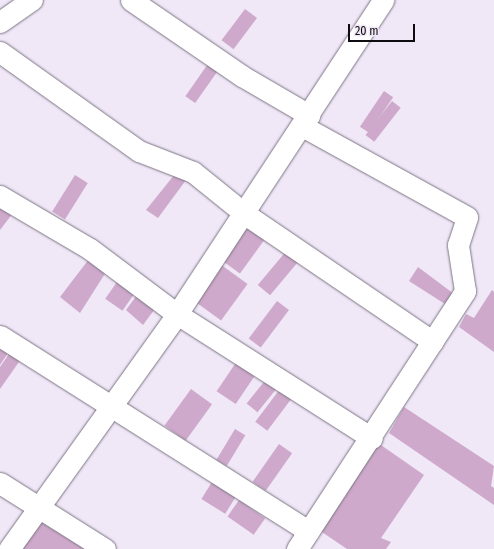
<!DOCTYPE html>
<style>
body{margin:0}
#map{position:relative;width:494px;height:549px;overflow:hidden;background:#f0e7f7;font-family:"Fira Sans Condensed",sans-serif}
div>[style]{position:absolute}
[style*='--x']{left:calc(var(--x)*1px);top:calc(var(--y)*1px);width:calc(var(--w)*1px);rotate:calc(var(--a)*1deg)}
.building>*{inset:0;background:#cea9cb;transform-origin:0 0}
.roads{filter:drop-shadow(0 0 1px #7c7583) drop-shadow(0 0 1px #7c7583)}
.minor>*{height:21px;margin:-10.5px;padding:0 10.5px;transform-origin:10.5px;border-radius:10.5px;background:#fff}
span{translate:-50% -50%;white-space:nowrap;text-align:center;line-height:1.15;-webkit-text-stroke:3.5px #f0e7f7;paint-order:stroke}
.scale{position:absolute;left:348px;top:24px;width:67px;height:18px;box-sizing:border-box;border:2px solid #0f0c11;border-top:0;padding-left:5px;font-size:12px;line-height:14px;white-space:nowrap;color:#0f0c11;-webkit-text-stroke:3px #f0e7f7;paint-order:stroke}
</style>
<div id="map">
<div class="building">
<i style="left:245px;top:9px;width:15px;height:39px;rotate:37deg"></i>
<i style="left:210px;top:61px;width:12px;height:43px;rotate:35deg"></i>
<i style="left:384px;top:91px;width:11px;height:43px;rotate:34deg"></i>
<i style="left:392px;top:101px;width:11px;height:43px;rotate:38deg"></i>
<i style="clip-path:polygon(175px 174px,186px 180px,158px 218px,146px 210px)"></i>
<i style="left:75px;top:175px;width:15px;height:43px;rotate:32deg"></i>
<i style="clip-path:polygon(3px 205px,13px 213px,0 230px,0 209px)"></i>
<i style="left:247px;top:223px;width:24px;height:45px;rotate:36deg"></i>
<i style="left:288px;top:249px;width:16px;height:47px;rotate:40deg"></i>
<i style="clip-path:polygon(89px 259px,106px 272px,80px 313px,60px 297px)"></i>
<i style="left:220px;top:264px;width:34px;height:45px;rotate:36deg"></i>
<i style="clip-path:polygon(418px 267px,454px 294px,445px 304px,409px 281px)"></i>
<i style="left:119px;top:279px;width:21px;height:24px;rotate:35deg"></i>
<i style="clip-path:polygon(492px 290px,494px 292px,494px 352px,459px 327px,466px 314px,474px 318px)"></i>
<i style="clip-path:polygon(140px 291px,157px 306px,143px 325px,126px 310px)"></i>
<i style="left:277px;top:301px;width:15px;height:47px;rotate:37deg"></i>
<i style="clip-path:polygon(0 346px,10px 350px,0 365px)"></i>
<i style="clip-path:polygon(11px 351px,21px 359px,0 389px,0 367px)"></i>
<i style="left:239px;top:358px;width:23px;height:40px;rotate:34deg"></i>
<i style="left:268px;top:377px;width:14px;height:34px;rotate:39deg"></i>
<i style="left:283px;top:385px;width:15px;height:46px;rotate:37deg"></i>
<i style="left:191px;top:389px;width:26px;height:45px;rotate:36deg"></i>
<i style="clip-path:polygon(404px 407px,494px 466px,491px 486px,494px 488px,494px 505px,389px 433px)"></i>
<i style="left:235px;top:429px;width:12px;height:36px;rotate:31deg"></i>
<i style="clip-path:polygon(378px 443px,424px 475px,381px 538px,391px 542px,386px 549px,347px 549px,319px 530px)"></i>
<i style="left:279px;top:444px;width:16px;height:46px;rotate:35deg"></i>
<i style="left:212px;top:482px;width:28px;height:20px;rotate:32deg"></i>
<i style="left:239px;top:500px;width:32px;height:20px;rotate:35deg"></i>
<i style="clip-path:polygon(40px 514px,97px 549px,18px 549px)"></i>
</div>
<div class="roads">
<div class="minor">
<i style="--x:131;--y:0;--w:135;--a:34.4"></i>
<i style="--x:242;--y:76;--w:78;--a:30.2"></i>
<i style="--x:0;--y:22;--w:39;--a:-35"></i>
<i style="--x:0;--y:52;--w:171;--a:35.5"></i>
<i style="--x:139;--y:151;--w:58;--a:21.3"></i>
<i style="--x:193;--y:172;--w:67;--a:38.9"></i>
<i style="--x:245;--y:214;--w:227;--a:34.2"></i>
<i style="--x:0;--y:196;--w:104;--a:30.5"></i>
<i style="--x:90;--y:249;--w:109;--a:36.8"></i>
<i style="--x:177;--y:314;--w:231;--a:32.5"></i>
<i style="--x:0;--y:336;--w:365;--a:32.3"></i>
<i style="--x:0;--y:483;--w:124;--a:32.2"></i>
<i style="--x:9;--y:549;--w:289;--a:-54.4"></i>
<i style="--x:177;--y:314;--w:376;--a:-56.7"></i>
<i style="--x:297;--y:549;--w:308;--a:-56.9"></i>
<i style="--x:465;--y:291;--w:47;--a:-98.7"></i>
<i style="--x:458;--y:245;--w:29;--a:-72"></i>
<i style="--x:467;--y:217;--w:188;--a:-151.1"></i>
</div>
</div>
<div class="scale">20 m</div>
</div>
